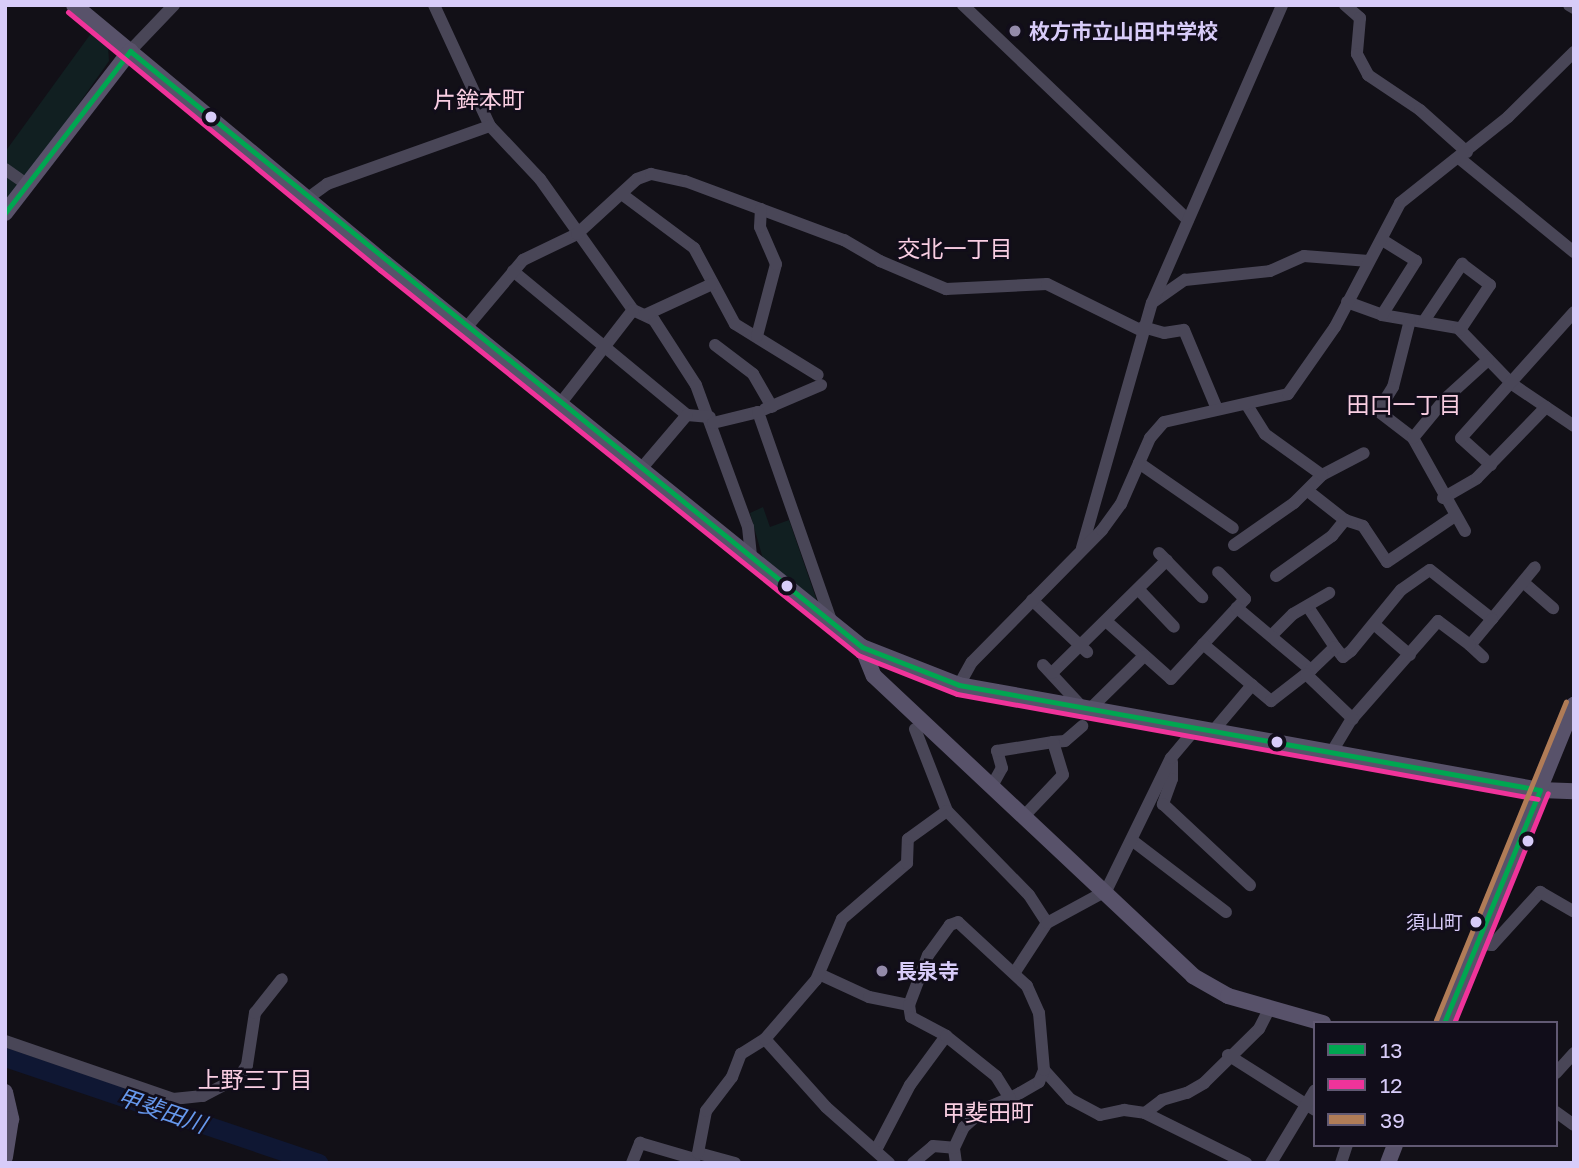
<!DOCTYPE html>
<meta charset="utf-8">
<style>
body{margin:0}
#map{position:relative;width:1579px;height:1168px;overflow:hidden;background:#121017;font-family:"Golos Text","Noto Sans JP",sans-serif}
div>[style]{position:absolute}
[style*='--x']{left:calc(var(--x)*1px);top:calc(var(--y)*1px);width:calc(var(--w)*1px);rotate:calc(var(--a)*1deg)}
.green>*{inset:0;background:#111f21}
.river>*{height:19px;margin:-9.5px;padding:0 9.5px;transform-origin:9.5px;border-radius:9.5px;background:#0f1733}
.street>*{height:12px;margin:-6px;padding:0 6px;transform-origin:6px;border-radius:6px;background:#494657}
.secondary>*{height:16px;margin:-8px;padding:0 8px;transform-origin:8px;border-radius:8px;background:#58526a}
.bus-1>*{height:5px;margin:-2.5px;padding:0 2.5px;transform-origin:2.5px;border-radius:2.5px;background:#00a651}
.bus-2>*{height:5px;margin:-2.5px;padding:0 2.5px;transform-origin:2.5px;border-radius:2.5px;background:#ef339a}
.bus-3>*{height:5px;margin:-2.5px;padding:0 2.5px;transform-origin:2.5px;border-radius:2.5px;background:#b07c57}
.dots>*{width:19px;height:19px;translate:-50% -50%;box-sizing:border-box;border:4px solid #110d1a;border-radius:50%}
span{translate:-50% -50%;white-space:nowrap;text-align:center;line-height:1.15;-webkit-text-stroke:5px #110d1a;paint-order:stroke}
.bus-label{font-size:19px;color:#d8ccf9}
.right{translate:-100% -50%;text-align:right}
.poi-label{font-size:21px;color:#d8ccf9;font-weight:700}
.left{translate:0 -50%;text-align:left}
.neighbourhood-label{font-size:23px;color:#f9cee2}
.water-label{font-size:23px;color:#6698ed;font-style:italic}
.frame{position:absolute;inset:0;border:7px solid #d8ccf9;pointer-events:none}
.legend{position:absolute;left:1313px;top:1021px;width:245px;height:126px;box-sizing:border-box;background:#110d1a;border:2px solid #615973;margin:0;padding:9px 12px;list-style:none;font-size:21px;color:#d8ccf9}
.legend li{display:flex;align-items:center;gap:14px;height:35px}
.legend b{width:35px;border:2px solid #615973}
</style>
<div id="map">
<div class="green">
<i style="clip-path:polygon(92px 32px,108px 46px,109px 61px,5px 209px,5px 152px)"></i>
<i style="clip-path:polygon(763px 507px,770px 527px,789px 520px,818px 604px,763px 559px,750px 513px)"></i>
</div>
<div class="river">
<i style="--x:5;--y:1057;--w:331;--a:18.7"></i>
</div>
<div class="street">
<i style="--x:434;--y:5;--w:133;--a:65.2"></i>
<i style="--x:490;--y:126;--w:73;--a:46.7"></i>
<i style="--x:540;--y:179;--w:161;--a:54.6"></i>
<i style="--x:633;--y:310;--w:23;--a:25"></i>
<i style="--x:654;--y:320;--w:77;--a:57.1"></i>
<i style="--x:696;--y:385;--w:151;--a:69.9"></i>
<i style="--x:748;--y:527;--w:30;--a:84"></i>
<i style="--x:963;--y:5;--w:311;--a:43.7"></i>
<i style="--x:1345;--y:5;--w:20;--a:41"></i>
<i style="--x:1360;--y:18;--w:36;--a:95"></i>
<i style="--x:1357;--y:54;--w:24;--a:62"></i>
<i style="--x:1368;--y:75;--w:63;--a:33.9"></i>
<i style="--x:1420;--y:110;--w:63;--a:41.8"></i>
<i style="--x:1569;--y:5;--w:6;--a:31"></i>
<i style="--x:130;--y:51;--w:64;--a:-46.3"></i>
<i style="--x:1459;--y:158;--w:149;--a:39.3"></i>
<i style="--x:5;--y:169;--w:28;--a:35"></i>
<i style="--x:623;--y:195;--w:89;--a:36.7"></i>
<i style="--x:694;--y:248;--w:86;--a:61.7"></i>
<i style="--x:735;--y:324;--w:97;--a:31.6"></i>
<i style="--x:308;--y:198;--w:24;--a:-36"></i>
<i style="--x:327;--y:184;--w:173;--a:-19.6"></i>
<i style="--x:513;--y:271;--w:226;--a:39.6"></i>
<i style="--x:687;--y:415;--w:23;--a:5"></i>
<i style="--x:1153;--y:302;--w:39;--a:-35"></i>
<i style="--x:1185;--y:280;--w:85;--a:-6"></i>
<i style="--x:1270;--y:271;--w:37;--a:-24"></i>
<i style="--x:1304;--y:256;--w:65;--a:4.4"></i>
<i style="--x:1347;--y:302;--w:37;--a:20"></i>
<i style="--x:1382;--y:315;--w:77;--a:9.7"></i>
<i style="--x:1458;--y:328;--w:78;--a:46"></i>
<i style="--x:1512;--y:384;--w:75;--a:34.1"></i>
<i style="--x:645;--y:315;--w:74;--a:-24.8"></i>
<i style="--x:1382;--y:315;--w:64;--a:-57.8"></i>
<i style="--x:1416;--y:261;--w:38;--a:-148"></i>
<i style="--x:1410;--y:320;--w:69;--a:104.2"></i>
<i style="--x:1393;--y:387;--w:28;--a:122"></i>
<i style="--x:1378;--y:411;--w:44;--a:37.6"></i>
<i style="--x:1424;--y:321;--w:69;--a:-56.3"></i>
<i style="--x:1462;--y:264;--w:35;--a:37"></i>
<i style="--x:1490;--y:285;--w:54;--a:123.7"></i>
<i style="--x:1143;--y:327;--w:22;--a:16"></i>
<i style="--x:1164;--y:333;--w:20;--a:-9"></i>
<i style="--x:1184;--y:330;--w:86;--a:67.3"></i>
<i style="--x:466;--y:328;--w:89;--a:-50"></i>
<i style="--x:523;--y:260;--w:60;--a:-25.7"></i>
<i style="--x:577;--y:234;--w:81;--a:-42.5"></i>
<i style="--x:637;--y:179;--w:15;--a:-20"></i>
<i style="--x:651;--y:174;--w:35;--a:12"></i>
<i style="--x:685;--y:181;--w:170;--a:20.4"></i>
<i style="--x:844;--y:240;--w:42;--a:30.3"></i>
<i style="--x:880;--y:261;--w:72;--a:23"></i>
<i style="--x:946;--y:289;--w:101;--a:-2.8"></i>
<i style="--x:1047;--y:284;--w:106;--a:26.3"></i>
<i style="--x:757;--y:336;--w:74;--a:-75.2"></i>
<i style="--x:776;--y:264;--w:40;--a:-113.4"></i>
<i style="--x:760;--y:227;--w:18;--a:-87"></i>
<i style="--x:715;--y:345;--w:48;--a:37.3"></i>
<i style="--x:753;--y:374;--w:38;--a:60"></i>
<i style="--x:560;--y:404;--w:119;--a:-52.2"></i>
<i style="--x:765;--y:409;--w:61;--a:-23.2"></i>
<i style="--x:713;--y:423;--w:46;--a:-13.7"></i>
<i style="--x:758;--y:412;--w:221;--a:70.7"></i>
<i style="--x:1139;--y:463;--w:114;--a:34.7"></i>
<i style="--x:1491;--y:465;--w:40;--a:-138"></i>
<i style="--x:1461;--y:438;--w:169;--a:-48.1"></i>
<i style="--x:641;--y:469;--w:71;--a:-49.6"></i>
<i style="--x:1322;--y:475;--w:47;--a:-27.6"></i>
<i style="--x:1308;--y:491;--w:47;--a:38.1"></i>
<i style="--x:1345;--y:520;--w:19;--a:18"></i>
<i style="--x:1363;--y:526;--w:43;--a:56.3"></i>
<i style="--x:1387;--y:562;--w:82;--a:-34.1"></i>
<i style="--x:1443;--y:498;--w:39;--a:-30"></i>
<i style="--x:1477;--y:478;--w:99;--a:-45.8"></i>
<i style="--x:1465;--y:531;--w:107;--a:-119.2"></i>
<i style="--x:1413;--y:438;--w:50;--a:-50.6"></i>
<i style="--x:1445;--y:399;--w:58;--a:-42.2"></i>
<i style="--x:1234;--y:545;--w:73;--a:-35"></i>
<i style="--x:1294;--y:503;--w:40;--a:-45"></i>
<i style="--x:1322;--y:475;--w:70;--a:-144.3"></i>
<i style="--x:1265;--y:434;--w:34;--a:-122"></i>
<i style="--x:1082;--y:548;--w:255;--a:-74.1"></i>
<i style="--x:1152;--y:303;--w:325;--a:-66.4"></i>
<i style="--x:1159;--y:553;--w:62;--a:45.7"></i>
<i style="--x:1276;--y:576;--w:69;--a:-35.5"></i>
<i style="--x:1332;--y:536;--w:21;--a:-51"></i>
<i style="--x:1523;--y:582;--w:40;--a:41"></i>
<i style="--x:1138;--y:589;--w:52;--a:46.5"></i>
<i style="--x:1032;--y:600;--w:76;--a:43.4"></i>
<i style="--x:1308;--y:607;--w:48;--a:56"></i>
<i style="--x:1492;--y:619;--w:67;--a:-50.4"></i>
<i style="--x:1106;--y:621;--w:87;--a:41.7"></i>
<i style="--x:1171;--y:679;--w:109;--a:-47.2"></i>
<i style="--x:1245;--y:599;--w:38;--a:-135"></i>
<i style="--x:1375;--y:625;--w:46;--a:40.6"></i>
<i style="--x:1271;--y:636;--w:31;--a:-45"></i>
<i style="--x:1293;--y:614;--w:42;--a:-30.3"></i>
<i style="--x:1203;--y:644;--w:89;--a:40"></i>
<i style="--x:1271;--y:701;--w:51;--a:-37.8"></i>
<i style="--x:1311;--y:670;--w:97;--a:-140"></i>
<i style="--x:1470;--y:645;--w:18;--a:43"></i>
<i style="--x:1043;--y:665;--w:57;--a:47.1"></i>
<i style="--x:1311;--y:670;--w:33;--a:-44"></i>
<i style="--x:1335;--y:647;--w:13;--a:51"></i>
<i style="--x:1343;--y:657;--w:10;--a:-37"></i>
<i style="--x:1351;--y:651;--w:79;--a:-50.7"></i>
<i style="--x:1401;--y:590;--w:35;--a:-35"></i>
<i style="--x:1430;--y:570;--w:79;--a:38.3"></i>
<i style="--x:1492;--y:619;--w:34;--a:130"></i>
<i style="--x:1470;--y:645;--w:40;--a:-143"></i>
<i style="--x:1438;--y:621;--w:132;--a:131.3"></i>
<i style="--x:1351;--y:720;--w:39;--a:121"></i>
<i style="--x:1052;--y:673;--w:161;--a:-44.5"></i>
<i style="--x:1306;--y:674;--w:65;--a:43.8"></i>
<i style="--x:959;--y:685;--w:26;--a:-61"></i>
<i style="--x:972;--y:662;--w:185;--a:-45.4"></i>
<i style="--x:1102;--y:530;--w:32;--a:-54"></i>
<i style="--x:1121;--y:504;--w:72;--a:-66.3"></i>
<i style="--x:1150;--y:438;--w:21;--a:-49"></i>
<i style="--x:1164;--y:422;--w:127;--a:-12.7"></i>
<i style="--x:1288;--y:394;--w:82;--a:-55"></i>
<i style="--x:1335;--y:327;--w:140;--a:-62.3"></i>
<i style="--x:1400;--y:203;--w:138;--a:-38.5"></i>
<i style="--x:1508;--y:117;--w:93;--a:-44.6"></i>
<i style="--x:1091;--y:708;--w:74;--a:-44.5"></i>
<i style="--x:915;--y:729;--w:88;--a:68.7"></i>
<i style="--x:947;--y:811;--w:117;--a:45.7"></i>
<i style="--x:1029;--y:895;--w:33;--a:57"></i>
<i style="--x:1214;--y:730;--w:59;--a:-49.8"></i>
<i style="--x:1053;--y:742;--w:12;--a:-5"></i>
<i style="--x:1065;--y:741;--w:23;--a:-41"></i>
<i style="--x:1172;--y:762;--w:17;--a:90"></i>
<i style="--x:1172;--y:779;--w:27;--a:110"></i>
<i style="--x:1163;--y:804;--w:119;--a:43"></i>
<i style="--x:993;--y:784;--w:18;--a:-61"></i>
<i style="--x:1002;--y:768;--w:18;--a:-106"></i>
<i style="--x:997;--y:751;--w:57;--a:-9.1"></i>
<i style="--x:1053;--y:742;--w:34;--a:73"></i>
<i style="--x:1063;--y:775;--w:55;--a:133.5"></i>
<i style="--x:1133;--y:841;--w:117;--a:37.4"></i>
<i style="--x:1476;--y:943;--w:16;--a:7"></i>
<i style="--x:1492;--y:945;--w:72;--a:-47.8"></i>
<i style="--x:1540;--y:892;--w:39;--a:30"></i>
<i style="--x:1015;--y:972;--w:59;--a:-56.9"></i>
<i style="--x:1047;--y:923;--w:67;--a:-28.5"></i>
<i style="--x:1106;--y:891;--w:148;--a:-64"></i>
<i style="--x:1171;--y:758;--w:39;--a:-50"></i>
<i style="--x:819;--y:974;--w:55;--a:24.7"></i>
<i style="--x:869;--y:997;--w:41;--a:11.3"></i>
<i style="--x:5;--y:1041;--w:178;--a:19"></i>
<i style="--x:173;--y:1099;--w:30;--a:-6"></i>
<i style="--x:203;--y:1096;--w:41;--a:-27.8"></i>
<i style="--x:239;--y:1077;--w:14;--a:-56"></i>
<i style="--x:247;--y:1065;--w:53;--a:-81.3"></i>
<i style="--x:255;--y:1013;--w:43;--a:-51.5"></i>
<i style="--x:1228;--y:1055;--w:103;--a:32.3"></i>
<i style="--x:1044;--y:1070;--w:39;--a:48"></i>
<i style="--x:1070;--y:1099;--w:34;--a:28"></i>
<i style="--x:1100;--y:1115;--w:25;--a:-12"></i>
<i style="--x:1124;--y:1110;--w:21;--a:8"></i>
<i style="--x:1145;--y:1113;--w:113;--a:26.3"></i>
<i style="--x:1556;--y:1073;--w:27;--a:-48"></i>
<i style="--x:1556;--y:1112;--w:22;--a:36"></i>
<i style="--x:1145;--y:1113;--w:21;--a:-37"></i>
<i style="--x:1162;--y:1100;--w:26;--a:-16"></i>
<i style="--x:1187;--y:1093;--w:20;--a:-30"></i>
<i style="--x:1204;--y:1083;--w:77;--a:-44.5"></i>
<i style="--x:1259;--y:1029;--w:22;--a:-63"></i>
<i style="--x:876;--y:1150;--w:73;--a:-62.4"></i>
<i style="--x:910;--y:1085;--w:61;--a:-53.7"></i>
<i style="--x:632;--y:1163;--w:22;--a:-68"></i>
<i style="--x:640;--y:1143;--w:57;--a:16.2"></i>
<i style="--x:735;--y:1163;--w:38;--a:-165"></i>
<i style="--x:698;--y:1153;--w:43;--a:-79.2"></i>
<i style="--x:706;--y:1111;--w:43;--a:-52.6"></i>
<i style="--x:732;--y:1077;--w:25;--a:-69"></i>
<i style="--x:741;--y:1054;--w:28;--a:-32"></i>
<i style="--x:889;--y:1163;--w:84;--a:-138.4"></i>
<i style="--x:826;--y:1107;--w:91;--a:-131.9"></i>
<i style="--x:765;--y:1039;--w:78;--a:-49.2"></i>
<i style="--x:816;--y:980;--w:66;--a:-66.9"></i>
<i style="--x:842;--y:919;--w:86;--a:-40.7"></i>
<i style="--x:907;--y:863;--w:24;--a:-88"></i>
<i style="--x:908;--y:839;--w:48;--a:-35.7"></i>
<i style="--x:913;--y:1163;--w:26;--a:-40"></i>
<i style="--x:933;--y:1146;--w:21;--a:5"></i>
<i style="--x:956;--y:1163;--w:15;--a:-98"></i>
<i style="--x:954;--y:1148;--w:23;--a:-65"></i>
<i style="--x:964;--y:1127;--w:27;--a:-42"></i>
<i style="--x:984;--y:1109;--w:28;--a:-23"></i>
<i style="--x:1010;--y:1098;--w:11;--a:-27"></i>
<i style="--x:1020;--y:1093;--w:22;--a:-30"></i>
<i style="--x:1039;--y:1082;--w:13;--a:-67"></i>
<i style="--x:1044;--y:1070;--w:57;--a:-95"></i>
<i style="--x:1039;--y:1013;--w:30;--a:-114"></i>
<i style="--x:1027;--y:986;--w:94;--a:-137.2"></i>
<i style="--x:958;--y:922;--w:9;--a:159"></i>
<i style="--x:950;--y:925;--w:37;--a:126"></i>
<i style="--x:928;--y:955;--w:53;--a:110.8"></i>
<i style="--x:909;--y:1005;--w:12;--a:81"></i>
<i style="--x:911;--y:1017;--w:40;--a:28"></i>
<i style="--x:946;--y:1036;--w:64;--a:38.7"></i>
<i style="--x:996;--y:1076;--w:26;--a:58"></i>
<i style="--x:1271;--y:1163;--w:85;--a:-58.9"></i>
<i style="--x:1341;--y:1163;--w:19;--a:-72"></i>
</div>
<div class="secondary">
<i style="--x:74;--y:5;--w:404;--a:39.7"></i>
<i style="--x:385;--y:263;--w:612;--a:38.84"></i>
<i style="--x:862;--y:647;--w:104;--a:21.4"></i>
<i style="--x:959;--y:685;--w:590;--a:10.24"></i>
<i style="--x:1540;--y:790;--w:34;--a:2"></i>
<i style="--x:5;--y:213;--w:205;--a:-52.3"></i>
<i style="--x:862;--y:647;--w:31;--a:68"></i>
<i style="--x:874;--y:676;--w:438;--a:43.2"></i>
<i style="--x:1193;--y:976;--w:40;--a:29.7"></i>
<i style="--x:1228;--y:996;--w:99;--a:15.9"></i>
<i style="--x:1444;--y:1023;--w:344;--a:-67.8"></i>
<i style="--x:5;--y:1092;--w:28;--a:77"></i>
<i style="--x:11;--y:1119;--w:39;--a:99"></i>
<i style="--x:1388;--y:1163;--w:19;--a:-69"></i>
</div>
<div class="bus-1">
<i style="--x:130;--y:51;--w:944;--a:39.15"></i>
<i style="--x:862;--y:647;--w:104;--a:21.4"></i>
<i style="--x:959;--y:685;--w:590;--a:10.24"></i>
<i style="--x:5;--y:213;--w:205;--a:-52.3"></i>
<i style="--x:1444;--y:1023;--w:252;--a:-67.6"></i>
</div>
<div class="bus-2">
<i style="--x:68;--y:12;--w:405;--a:39.6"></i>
<i style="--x:380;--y:270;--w:614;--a:38.85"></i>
<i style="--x:858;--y:655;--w:106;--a:21.5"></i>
<i style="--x:957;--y:694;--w:590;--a:10.24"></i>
<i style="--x:1454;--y:1023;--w:248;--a:-67.8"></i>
</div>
<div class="bus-3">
<i style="--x:1436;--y:1020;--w:344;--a:-67.8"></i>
</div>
<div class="dots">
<i style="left:1015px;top:31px;background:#938aaa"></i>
<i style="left:211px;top:117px;background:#d8ccf9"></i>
<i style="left:787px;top:586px;background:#d8ccf9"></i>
<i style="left:1277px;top:742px;background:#d8ccf9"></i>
<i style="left:1528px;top:841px;background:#d8ccf9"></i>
<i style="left:1476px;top:922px;background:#d8ccf9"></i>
<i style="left:882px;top:971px;background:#938aaa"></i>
</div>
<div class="bus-label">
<span class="right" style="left:1463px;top:922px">須山町</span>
</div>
<div class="poi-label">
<span class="left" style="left:1029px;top:31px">枚方市立山田中学校</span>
<span class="left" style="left:896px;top:971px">長泉寺</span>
</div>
<div class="neighbourhood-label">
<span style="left:479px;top:99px">片鉾本町</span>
<span style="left:955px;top:248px">交北一丁目</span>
<span style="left:1404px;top:404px">田口一丁目</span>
<span style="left:255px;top:1079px">上野三丁目</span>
<span style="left:988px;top:1112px">甲斐田町</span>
</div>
<div class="water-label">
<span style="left:162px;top:1110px;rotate:19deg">甲斐田川</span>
</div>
<div class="frame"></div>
<ul class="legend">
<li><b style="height:9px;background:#00a651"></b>13</li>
<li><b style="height:9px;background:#ef339a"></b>12</li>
<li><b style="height:9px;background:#b07c57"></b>39</li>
</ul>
</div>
